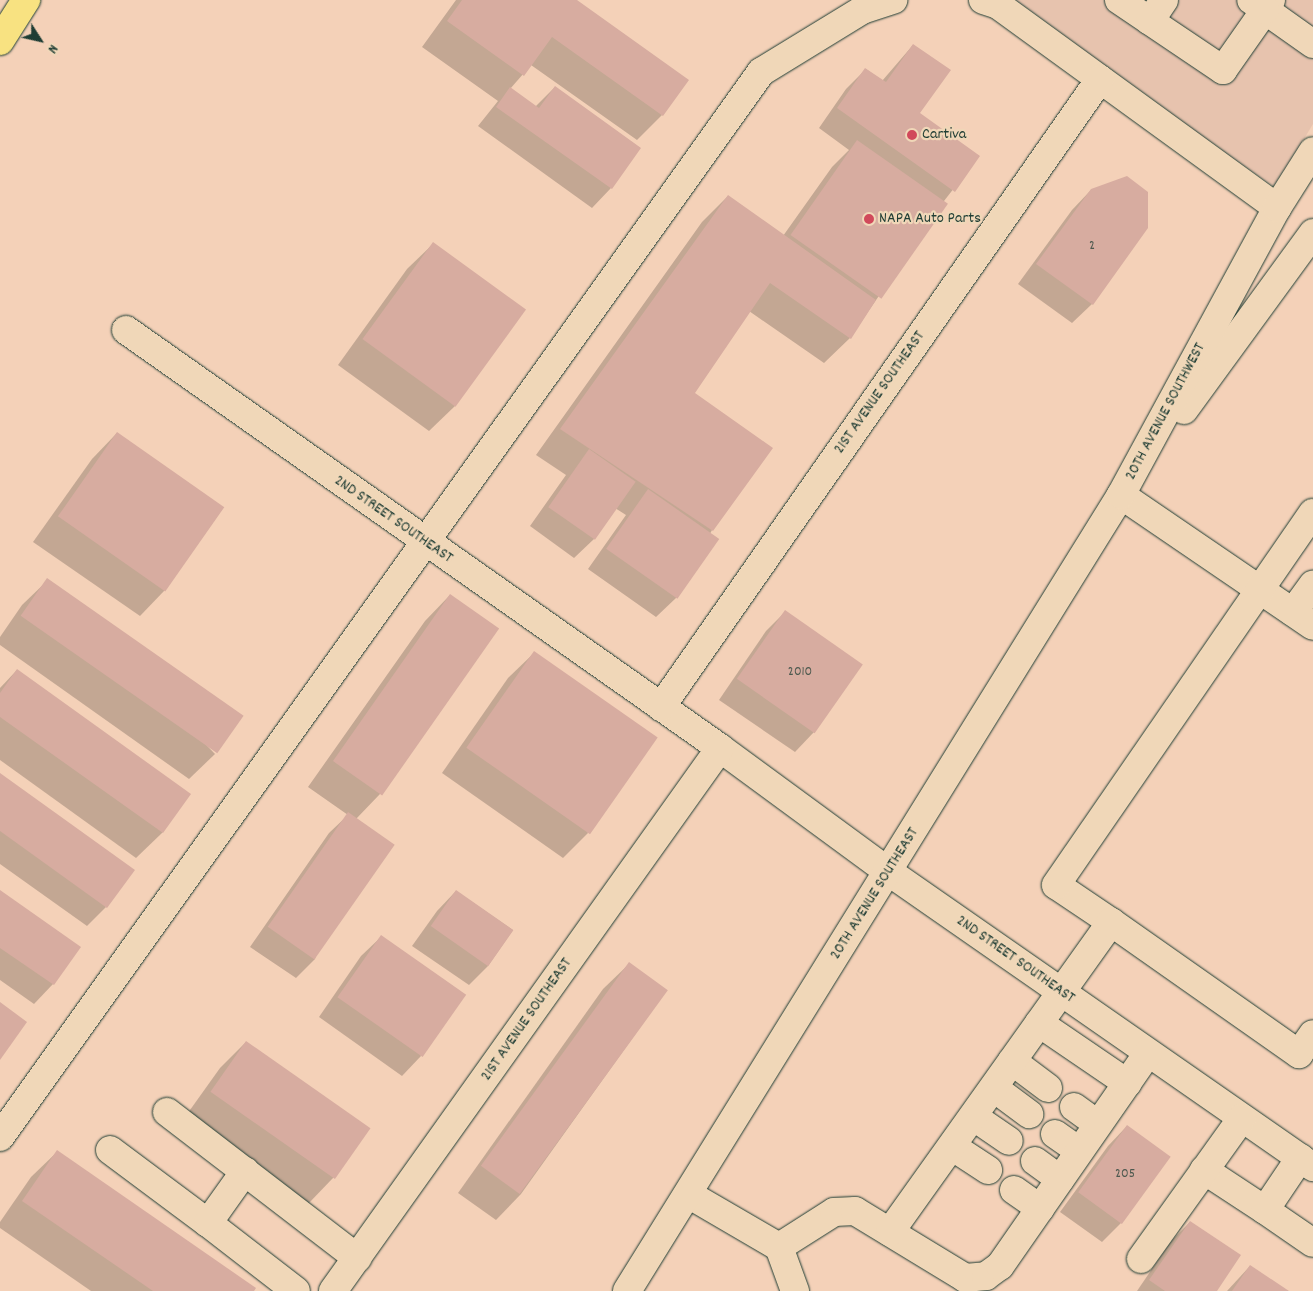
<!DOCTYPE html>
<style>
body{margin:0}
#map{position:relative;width:1313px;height:1291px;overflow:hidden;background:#f4d1b8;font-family:Dekko,sans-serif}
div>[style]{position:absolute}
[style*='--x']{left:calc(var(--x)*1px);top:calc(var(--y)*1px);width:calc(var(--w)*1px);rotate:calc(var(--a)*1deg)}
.built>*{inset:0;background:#e7c3ae}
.shadow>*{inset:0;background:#0003}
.building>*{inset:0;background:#d7aca0;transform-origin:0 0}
.roads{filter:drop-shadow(0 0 1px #1f3d34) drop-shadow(0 0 1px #1f3d34)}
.minor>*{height:28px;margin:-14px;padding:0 14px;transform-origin:14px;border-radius:14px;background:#f0d7b8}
.highway>*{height:28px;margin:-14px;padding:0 14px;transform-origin:14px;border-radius:14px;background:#f8e281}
.dots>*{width:14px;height:14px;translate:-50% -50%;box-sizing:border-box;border:2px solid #f0d7b8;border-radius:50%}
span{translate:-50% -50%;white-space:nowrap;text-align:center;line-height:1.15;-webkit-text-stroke:4.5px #f0d7b8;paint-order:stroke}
.number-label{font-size:14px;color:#4d594f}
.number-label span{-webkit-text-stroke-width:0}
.poi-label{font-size:16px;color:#1f3d34}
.left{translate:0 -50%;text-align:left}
.street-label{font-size:16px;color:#1f3d34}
.north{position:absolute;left:15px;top:15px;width:50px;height:50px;-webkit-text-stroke:4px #f0d7b8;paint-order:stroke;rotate:125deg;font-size:14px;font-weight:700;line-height:20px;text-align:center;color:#1f3d34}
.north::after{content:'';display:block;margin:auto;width:18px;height:22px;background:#1f3d34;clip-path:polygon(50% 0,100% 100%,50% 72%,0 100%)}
</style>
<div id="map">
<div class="built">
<i style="clip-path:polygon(991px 0,1313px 0,1313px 124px,1275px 187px)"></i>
</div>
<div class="shadow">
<i style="clip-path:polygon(456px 0,575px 0,662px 115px,637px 140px,531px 65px,510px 89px,535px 107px,555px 87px,640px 148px,611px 188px,592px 208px,478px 126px,498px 101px,422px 47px)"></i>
<i style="clip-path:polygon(913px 45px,918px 114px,979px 156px,944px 201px,850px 338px,824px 363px,749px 311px,693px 394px,712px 530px,676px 598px,656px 617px,588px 569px,626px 515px,615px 508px,594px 539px,574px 558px,530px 526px,566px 475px,536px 455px,702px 222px,728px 196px,783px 236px,832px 167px,849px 150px,819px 128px,846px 89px,866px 69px,882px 81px)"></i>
<i style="clip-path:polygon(1091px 190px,1147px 228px,1092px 304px,1072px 323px,1018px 284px,1072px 210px)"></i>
<i style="clip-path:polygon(433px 244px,455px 406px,429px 431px,338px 365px,407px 269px)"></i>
<i style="clip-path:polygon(117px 433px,223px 508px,165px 590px,140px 616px,33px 542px,92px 459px)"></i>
<i style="clip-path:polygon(48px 580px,215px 754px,189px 779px,0 645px,0 637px,22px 605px)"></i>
<i style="clip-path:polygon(450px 595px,380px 794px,356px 819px,315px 959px,296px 978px,250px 947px,329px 833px,348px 815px,308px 787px,425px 621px)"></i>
<i style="clip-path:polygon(785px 612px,814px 732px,795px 752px,719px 700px,766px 631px)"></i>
<i style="clip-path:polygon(534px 653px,588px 833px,563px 858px,442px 773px,508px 678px)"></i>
<i style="clip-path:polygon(17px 670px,189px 794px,162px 833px,136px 858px,0 760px,0 688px)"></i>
<i style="clip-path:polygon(0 775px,106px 907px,87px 926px,0 864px)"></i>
<i style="clip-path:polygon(456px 891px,513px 930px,488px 966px,469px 985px,412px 946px,437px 911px)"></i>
<i style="clip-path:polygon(0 892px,79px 947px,53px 984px,34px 1004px,0 980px)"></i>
<i style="clip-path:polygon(381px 937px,421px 1056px,402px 1076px,319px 1017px,361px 956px)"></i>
<i style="clip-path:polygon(629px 964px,666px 991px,521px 1194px,496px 1220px,458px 1193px,603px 989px)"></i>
<i style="clip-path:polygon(246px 1042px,368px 1129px,333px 1178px,308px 1204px,185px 1117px,220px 1068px)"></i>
<i style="clip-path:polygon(1127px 1126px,1121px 1223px,1102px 1242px,1060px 1212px,1108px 1146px)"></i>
<i style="clip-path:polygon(57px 1152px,253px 1291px,91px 1291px,0 1228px,0 1222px,31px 1177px)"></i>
<i style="clip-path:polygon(1190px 1222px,1215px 1291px,1137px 1291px,1171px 1241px)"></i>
<i style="clip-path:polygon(1250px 1266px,1286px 1291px,1227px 1291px)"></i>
</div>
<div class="building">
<i style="clip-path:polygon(462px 0,577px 0,689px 80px,663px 116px,552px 37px,524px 76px,447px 21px)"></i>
<i style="clip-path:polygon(913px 44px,951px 70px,920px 113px,980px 156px,955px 192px,837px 108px,865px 68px,886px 82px)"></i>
<i style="clip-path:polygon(555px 86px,641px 148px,612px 189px,496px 107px,510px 87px,539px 108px)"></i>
<i style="left:857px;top:140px;width:111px;height:116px;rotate:35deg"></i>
<i style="clip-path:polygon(1127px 176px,1148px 192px,1148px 228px,1093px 305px,1036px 264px,1091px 189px)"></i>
<i style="clip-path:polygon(728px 195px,876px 300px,851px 339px,770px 283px,695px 393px,773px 448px,713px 531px,560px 429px)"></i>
<i style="left:433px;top:242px;width:115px;height:120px;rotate:36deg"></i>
<i style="left:117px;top:432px;width:131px;height:103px;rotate:35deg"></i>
<i style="left:589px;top:449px;width:57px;height:71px;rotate:35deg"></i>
<i style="left:648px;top:489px;width:87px;height:73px;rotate:35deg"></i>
<i style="left:47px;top:578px;width:240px;height:46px;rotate:35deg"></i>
<i style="left:450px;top:594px;width:60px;height:204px;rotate:35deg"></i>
<i style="left:785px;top:610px;width:95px;height:84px;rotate:35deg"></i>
<i style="left:534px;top:651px;width:151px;height:118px;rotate:35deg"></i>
<i style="clip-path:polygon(17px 669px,191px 794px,163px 833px,0 717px,0 693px)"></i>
<i style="clip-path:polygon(0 773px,135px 870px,107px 908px,0 831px)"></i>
<i style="left:348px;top:812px;width:57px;height:140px;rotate:35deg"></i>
<i style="clip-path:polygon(0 890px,81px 947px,54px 985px,0 948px)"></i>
<i style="left:456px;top:890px;width:70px;height:44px;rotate:35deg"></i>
<i style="left:381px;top:935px;width:104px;height:76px;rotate:35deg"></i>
<i style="left:629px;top:962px;width:48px;height:252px;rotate:36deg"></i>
<i style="clip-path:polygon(0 1002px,27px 1022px,0 1060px)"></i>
<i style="left:246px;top:1041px;width:152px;height:62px;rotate:35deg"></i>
<i style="left:1127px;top:1125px;width:54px;height:83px;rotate:36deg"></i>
<i style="clip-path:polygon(57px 1150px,256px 1288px,254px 1291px,153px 1291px,22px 1201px)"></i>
<i style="clip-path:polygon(1190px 1221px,1241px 1255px,1217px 1291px,1165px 1291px,1149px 1280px)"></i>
<i style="clip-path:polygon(1250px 1265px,1289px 1291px,1232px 1291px)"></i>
</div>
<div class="roads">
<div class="minor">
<i style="--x:983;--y:0;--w:16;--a:18"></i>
<i style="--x:998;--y:5;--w:345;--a:36"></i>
<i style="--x:1119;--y:0;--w:37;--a:34"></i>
<i style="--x:1150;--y:21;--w:25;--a:-56"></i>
<i style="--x:1271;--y:0;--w:12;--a:121"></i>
<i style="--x:1265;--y:10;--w:59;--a:35.3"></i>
<i style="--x:1150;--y:21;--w:88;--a:33.9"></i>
<i style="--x:1223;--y:70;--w:73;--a:-55"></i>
<i style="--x:1265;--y:10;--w:17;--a:-144"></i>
<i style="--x:126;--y:330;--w:726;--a:35.13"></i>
<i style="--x:720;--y:748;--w:210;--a:36.3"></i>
<i style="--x:889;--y:872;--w:517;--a:34.83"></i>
<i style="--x:1184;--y:410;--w:219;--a:-53.9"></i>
<i style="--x:1121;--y:495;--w:232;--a:34.3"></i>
<i style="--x:1293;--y:612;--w:34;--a:-54"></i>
<i style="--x:661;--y:707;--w:766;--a:-55.04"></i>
<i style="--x:1111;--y:922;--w:66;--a:-146.1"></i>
<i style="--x:1056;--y:885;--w:452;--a:-55.4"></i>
<i style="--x:1039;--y:1023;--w:107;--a:34.3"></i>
<i style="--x:1012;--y:1061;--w:45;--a:36.9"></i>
<i style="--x:994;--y:1088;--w:44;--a:36.6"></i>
<i style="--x:1074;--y:1107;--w:29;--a:36"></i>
<i style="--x:167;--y:1112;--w:240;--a:37.5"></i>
<i style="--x:974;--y:1117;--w:42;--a:34.4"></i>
<i style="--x:1055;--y:1134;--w:29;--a:35"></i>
<i style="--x:0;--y:1137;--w:1309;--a:-54.45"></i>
<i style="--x:761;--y:72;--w:119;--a:-31.5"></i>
<i style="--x:862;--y:10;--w:33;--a:-18"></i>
<i style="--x:953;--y:1147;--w:42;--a:33.3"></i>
<i style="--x:110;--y:1150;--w:122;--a:36.7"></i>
<i style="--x:1035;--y:1161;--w:31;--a:36"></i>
<i style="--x:1204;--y:1170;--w:73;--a:33.3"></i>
<i style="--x:1265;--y:1210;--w:63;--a:-56.1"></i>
<i style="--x:245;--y:1171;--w:64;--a:125.4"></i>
<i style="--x:208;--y:1223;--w:111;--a:37.7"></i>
<i style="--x:1014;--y:1190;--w:32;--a:35"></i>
<i style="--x:688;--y:1194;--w:105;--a:30.2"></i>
<i style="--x:779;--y:1247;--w:65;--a:-32.5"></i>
<i style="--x:834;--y:1212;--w:21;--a:-3"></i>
<i style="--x:855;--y:1211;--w:129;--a:31.3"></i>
<i style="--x:965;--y:1278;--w:21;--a:-5"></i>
<i style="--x:986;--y:1276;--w:17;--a:-36"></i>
<i style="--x:1000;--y:1266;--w:259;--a:-55.2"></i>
<i style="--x:1265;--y:1210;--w:58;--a:34.5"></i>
<i style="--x:890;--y:1232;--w:381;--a:-54.5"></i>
<i style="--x:1111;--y:922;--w:230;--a:35.1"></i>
<i style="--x:1299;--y:1054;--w:24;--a:-55"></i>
<i style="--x:779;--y:1247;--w:47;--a:70"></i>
<i style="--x:1141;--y:1259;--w:173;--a:-54.4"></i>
<i style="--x:333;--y:1291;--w:667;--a:-54.52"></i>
<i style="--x:627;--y:1291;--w:937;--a:-58.18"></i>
<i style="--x:1121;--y:495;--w:327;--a:-61.5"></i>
<i style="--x:1277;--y:208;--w:67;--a:-57.7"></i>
</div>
<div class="highway">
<i style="--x:0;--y:41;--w:49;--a:-57.6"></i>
</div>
</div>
<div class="dots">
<i style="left:912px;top:135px;background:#d1495b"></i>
<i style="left:869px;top:219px;background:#d1495b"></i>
</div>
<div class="number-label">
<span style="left:1092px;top:246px">2</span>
<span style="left:800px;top:672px">2010</span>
<span style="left:1125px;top:1174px">205</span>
</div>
<div class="poi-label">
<span class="left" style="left:922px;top:135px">Cartiva</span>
<span class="left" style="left:879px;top:219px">NAPA Auto Parts</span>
</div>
<div class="street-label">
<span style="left:880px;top:393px;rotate:-55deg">21ST AVENUE SOUTHEAST</span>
<span style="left:1166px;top:412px;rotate:-62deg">20TH AVENUE SOUTHWEST</span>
<span style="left:393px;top:520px;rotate:35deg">2ND STREET SOUTHEAST</span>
<span style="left:875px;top:894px;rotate:-58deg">20TH AVENUE SOUTHEAST</span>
<span style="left:1015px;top:960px;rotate:35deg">2ND STREET SOUTHEAST</span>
<span style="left:527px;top:1020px;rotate:-55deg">21ST AVENUE SOUTHEAST</span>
</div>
<div class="north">N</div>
</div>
